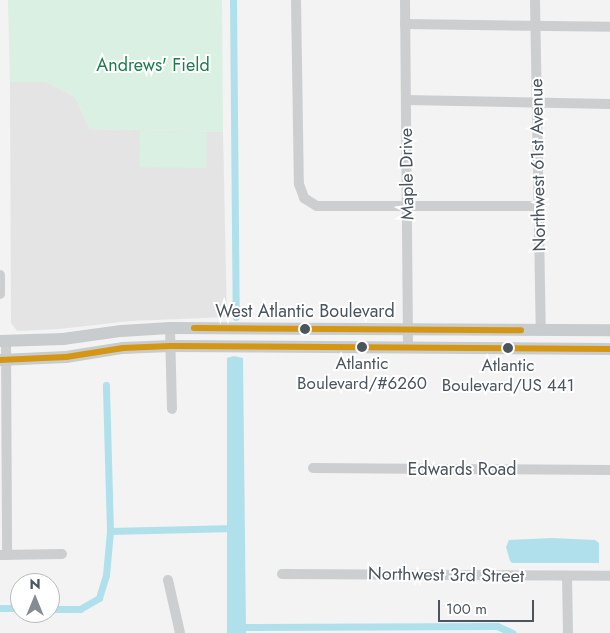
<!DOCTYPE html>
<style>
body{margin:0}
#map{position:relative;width:610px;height:633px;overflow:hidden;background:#f3f3f3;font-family:Jost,sans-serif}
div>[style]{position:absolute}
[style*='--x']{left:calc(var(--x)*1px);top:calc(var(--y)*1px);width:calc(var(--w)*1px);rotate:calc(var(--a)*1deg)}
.education>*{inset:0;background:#e5e4e4}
.green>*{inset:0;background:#d9f0e2;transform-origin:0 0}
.water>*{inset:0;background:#b0e0eb}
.canal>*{height:7px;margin:-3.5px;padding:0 3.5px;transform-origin:3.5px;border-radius:3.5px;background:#b0e0eb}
.minor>*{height:10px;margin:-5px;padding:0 5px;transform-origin:5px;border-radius:5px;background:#ccced0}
.major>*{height:12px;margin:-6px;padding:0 6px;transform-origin:6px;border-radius:6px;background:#c8ccce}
.bus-1>*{height:6px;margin:-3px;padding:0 3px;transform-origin:3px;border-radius:3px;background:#d49613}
.dots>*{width:14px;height:14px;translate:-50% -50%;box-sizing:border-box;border:2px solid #fff;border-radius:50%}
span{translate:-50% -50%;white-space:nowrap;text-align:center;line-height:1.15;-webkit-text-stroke:4px #fff;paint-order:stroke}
.bus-label{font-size:17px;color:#4a555e}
.park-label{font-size:18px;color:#1d7e4c}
.street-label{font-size:18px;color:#4a555e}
.north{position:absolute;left:10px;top:573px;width:50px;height:50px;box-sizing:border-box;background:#fff;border:1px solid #b7bbbf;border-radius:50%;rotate:0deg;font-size:14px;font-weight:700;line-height:20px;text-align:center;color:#4a555e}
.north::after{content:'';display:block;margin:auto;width:18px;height:22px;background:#858c92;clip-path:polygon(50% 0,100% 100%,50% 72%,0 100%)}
.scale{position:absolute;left:438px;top:600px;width:96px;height:22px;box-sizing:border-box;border:2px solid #4a555e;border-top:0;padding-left:6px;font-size:15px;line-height:18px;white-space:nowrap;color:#4a555e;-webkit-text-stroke:4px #fff;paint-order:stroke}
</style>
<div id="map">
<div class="education">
<i style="clip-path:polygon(10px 82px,46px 82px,75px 97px,90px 129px,223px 132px,227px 317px,131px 321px,59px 329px,17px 331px,11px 323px)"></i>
</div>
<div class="green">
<i style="clip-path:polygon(8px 0,222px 0,223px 132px,90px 129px,75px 97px,46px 82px,10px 82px)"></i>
<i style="left:140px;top:131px;width:67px;height:36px;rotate:1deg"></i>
</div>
<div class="water">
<i style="clip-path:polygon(234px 356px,243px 358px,246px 633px,227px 633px,227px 358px)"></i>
<i style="clip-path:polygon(552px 538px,595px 540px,599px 543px,599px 563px,512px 563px,510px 561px,506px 547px,509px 540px)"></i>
</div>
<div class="canal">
<i style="--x:233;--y:0;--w:317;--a:89.5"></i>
<i style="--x:110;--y:531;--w:125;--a:-1.4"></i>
<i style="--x:0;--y:608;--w:20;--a:0"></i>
<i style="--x:50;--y:609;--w:30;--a:0"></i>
<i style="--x:80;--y:609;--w:22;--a:-30"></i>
<i style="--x:99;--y:598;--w:24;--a:-73"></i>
<i style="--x:106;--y:575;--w:44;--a:-84.8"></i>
<i style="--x:110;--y:531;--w:146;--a:-91.6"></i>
<i style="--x:246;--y:627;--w:251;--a:-0.2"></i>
<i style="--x:497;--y:626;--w:17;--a:24"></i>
</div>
<div class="minor">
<i style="--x:296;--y:0;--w:184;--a:89.1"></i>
<i style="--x:299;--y:184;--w:15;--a:70"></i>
<i style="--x:304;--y:198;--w:15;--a:32"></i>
<i style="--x:317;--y:206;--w:221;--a:0"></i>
<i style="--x:405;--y:0;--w:348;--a:89.5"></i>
<i style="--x:535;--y:0;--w:330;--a:89"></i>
<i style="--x:405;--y:24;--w:205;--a:0.8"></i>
<i style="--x:406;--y:100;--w:204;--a:1.1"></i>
<i style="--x:0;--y:275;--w:19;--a:90"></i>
<i style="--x:170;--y:328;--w:81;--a:88.6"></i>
<i style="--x:6;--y:341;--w:214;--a:89.7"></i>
<i style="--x:313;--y:468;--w:297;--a:0.4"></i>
<i style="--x:0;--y:555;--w:62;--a:-0.9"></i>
<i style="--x:282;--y:574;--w:328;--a:0.3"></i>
<i style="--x:567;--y:576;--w:57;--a:89"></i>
<i style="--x:168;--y:580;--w:54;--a:77.2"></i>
</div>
<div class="major">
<i style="--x:0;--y:341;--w:63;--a:-1.8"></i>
<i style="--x:63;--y:339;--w:59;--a:-7.9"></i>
<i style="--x:121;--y:331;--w:49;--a:-3.5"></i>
<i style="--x:170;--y:328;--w:440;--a:0.3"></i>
<i style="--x:0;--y:360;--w:66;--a:-2.6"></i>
<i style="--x:66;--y:357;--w:58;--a:-9"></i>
<i style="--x:123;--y:348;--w:47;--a:-2.4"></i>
<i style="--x:170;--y:346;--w:440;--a:0.4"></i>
</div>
<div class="bus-1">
<i style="--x:194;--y:328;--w:327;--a:0.4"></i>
<i style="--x:0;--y:360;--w:66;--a:-2.6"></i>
<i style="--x:66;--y:357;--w:58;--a:-9"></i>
<i style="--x:123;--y:348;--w:47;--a:-2.4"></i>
<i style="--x:170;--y:346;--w:440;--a:0.4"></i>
</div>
<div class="dots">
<i style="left:305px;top:329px;background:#4a555e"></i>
<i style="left:362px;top:347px;background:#4a555e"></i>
<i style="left:508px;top:348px;background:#4a555e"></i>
</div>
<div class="bus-label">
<span style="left:362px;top:374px">Atlantic<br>Boulevard/#6260</span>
<span style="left:508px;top:376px">Atlantic<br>Boulevard/US 441</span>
</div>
<div class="park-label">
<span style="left:153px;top:65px">Andrews' Field</span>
</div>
<div class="street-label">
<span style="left:538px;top:165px;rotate:-91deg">Northwest 61st Avenue</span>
<span style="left:407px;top:174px;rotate:-91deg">Maple Drive</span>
<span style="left:305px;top:311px">West Atlantic Boulevard</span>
<span style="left:462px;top:469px">Edwards Road</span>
<span style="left:446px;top:575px;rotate:1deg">Northwest 3rd Street</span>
</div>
<div class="north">N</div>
<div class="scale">100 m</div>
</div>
